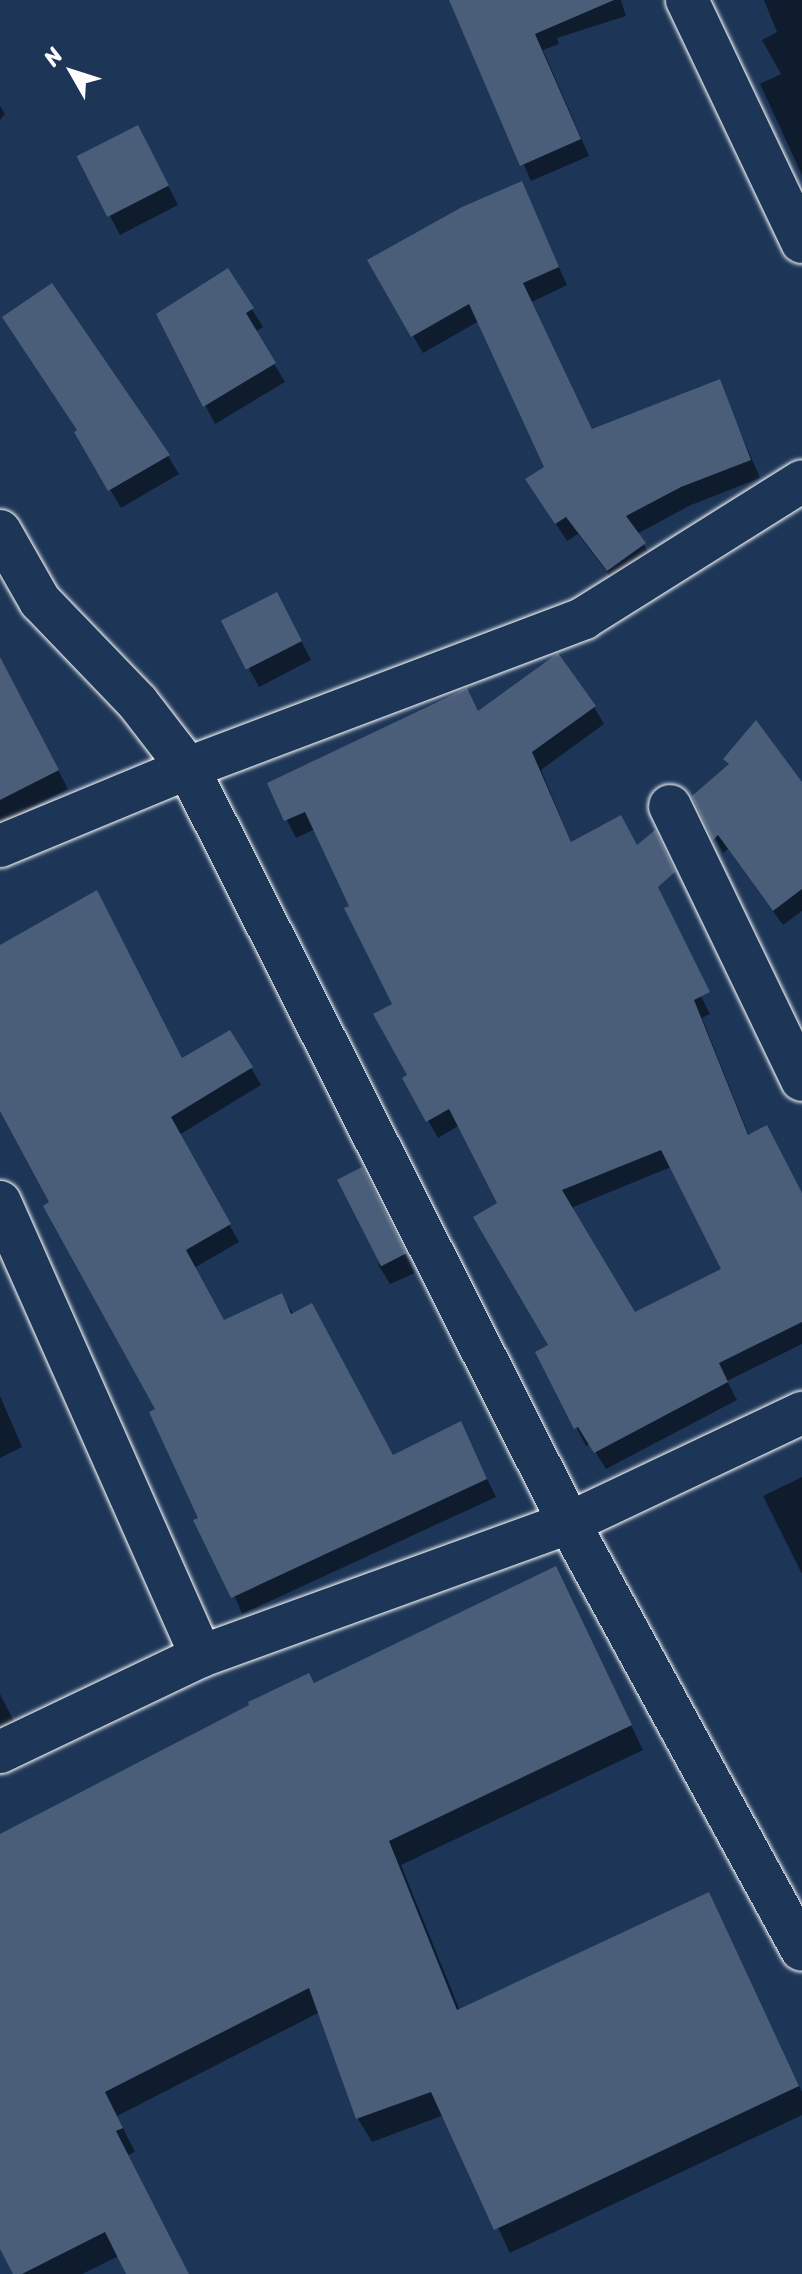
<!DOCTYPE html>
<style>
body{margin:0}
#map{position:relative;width:802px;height:2274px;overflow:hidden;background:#1d3557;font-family:Sriracha,sans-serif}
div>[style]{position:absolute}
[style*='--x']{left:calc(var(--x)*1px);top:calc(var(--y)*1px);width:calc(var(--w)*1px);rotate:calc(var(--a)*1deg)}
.shadow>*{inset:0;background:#0007}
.building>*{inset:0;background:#4a5d79;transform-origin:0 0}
.roads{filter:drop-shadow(0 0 2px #fff) drop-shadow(0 0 2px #fff)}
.street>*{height:42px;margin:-21px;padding:0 21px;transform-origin:21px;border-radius:21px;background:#1d3557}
span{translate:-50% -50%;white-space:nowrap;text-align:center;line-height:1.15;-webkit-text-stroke:7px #1d3557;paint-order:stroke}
.north{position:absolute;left:32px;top:32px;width:80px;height:80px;-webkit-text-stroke:6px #1d3557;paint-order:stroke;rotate:309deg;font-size:22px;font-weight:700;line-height:32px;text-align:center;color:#fff}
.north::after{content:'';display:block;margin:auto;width:28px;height:36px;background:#fff;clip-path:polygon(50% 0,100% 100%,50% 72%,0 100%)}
</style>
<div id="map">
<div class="shadow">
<i style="clip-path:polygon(452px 0,621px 0,626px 16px,557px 38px,559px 44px,543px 50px,589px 156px,531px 181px)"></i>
<i style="clip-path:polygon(764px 0,802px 0,802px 175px,760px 84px,781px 74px,762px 40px,777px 32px)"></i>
<i style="clip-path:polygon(0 106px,5px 114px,0 120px)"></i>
<i style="clip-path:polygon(148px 146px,178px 205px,120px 235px,79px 157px)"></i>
<i style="clip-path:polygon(521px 183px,567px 285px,532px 302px,593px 431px,719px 382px,760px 478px,691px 505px,637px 534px,654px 561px,619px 588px,578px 534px,567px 541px,538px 497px,547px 468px,479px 321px,423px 353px,370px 261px)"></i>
<i style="clip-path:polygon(228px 271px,263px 327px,255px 332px,285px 382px,215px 424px,158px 314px)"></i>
<i style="clip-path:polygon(77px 432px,168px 456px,179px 474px,121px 508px)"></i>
<i style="clip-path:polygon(287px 613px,311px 660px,259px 687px,249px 669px)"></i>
<i style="clip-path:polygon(0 677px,30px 717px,68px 789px,0 824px)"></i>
<i style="clip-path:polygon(evenodd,594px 707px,604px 724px,541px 770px,572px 844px,648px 892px,710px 1014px,702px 1018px,749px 1136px,802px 1198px,802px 1344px,727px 1381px,737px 1400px,606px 1469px,590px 1443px,586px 1446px,537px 1352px,550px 1346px,499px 1204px,460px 1125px,438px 1138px,405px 1079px,410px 1076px,394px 1005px,315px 829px,296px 838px,269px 784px,479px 713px,594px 707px,671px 1167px,724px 1270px,634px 1315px,571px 1208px,671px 1167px)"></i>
<i style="clip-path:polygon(726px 759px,802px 785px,802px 911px,783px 925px,728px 849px,723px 853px,694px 797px,730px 766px)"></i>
<i style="clip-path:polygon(0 947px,182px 1061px,230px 1032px,261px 1085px,179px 1135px,239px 1242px,194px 1268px,223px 1322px,281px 1296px,393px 1457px,460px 1424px,496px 1497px,242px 1614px,158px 1410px,0 1107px)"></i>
<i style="clip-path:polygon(372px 1188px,415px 1273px,390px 1284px,379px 1266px)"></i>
<i style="clip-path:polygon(0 1396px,22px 1447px,0 1458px)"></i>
<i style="clip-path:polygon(802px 1477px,802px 1574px,763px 1496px)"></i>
<i style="clip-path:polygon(555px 1569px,643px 1750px,401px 1865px,460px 2011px,708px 1894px,802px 2092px,802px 2115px,510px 2253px,444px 2115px,372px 2142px,358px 2119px,320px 2012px,117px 2116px,135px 2152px,128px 2155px,189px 2274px,128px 2274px,119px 2256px,82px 2274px,15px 2274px,0 2245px,0 1836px)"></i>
<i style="clip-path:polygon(0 1694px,23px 1739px,0 1751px)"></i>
</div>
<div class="building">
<i style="clip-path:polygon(449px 0,614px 0,535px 34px,581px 139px,520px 166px)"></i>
<i style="left:138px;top:125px;width:68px;height:69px;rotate:63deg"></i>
<i style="clip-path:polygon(522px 181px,559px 267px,523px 283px,592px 429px,720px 379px,751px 460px,681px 487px,626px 516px,646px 543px,607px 571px,566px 517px,555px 524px,525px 479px,544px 467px,469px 304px,411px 337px,367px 260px,462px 207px)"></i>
<i style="clip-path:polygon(228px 268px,254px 308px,246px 313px,276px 363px,203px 407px,156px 314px)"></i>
<i style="clip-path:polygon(52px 283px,170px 455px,108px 491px,74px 432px,77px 430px,2px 317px)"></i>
<i style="left:277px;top:592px;width:55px;height:63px;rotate:63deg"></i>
<i style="clip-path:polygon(evenodd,558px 653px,596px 706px,532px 752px,571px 842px,621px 815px,637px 845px,655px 830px,675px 872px,658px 887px,710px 992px,694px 1000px,748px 1135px,767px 1125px,802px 1193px,802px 1322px,719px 1363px,728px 1382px,594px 1453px,578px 1427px,574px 1429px,535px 1352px,548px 1345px,473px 1217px,497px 1203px,449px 1109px,426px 1122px,402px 1078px,407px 1075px,373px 1014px,392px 1004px,344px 908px,349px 906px,305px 812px,284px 821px,267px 783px,467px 688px,478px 711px,558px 653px,661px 1150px,721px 1269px,635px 1312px,562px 1190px,661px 1150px)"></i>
<i style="clip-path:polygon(0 657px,59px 770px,0 800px)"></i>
<i style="clip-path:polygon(756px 720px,802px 782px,802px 889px,773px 911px,718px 835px,713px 840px,692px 796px,729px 764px,723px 759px)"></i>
<i style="clip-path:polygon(97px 890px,182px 1058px,230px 1030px,253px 1067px,171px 1117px,231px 1224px,186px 1250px,224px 1320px,282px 1293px,291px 1314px,312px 1303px,393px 1455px,461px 1421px,487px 1479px,231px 1598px,193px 1520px,198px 1518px,149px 1412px,155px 1409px,43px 1206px,49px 1202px,0 1111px,0 945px)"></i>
<i style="left:362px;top:1167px;width:97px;height:28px;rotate:63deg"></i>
<i style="clip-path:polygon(556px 1566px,632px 1725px,389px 1841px,457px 2010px,709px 1892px,799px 2086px,494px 2230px,431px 2092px,356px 2119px,309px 1988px,105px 2092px,123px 2128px,116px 2131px,189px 2274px,126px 2274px,105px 2232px,22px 2274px,13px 2274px,0 2249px,0 1834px,249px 1705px,248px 1702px,309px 1673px,314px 1683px)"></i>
</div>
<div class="roads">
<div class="street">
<i style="--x:687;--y:0;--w:268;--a:64.6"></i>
<i style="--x:0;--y:531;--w:81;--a:60.3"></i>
<i style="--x:40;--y:601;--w:141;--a:46.1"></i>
<i style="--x:138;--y:703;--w:82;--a:52.4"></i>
<i style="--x:188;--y:768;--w:846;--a:63.22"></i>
<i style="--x:569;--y:1523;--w:486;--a:61.4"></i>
<i style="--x:670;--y:806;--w:304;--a:64.3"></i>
<i style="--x:0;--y:846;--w:204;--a:-22.5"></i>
<i style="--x:188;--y:768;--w:423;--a:-20.7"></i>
<i style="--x:584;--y:618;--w:257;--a:-32.1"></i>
<i style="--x:0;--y:1202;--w:497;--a:66.1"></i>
<i style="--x:0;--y:1752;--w:223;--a:-25.5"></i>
<i style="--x:201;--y:1656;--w:391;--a:-19.9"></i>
<i style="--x:569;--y:1523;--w:258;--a:-25.3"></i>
</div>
</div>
<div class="north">N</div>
</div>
